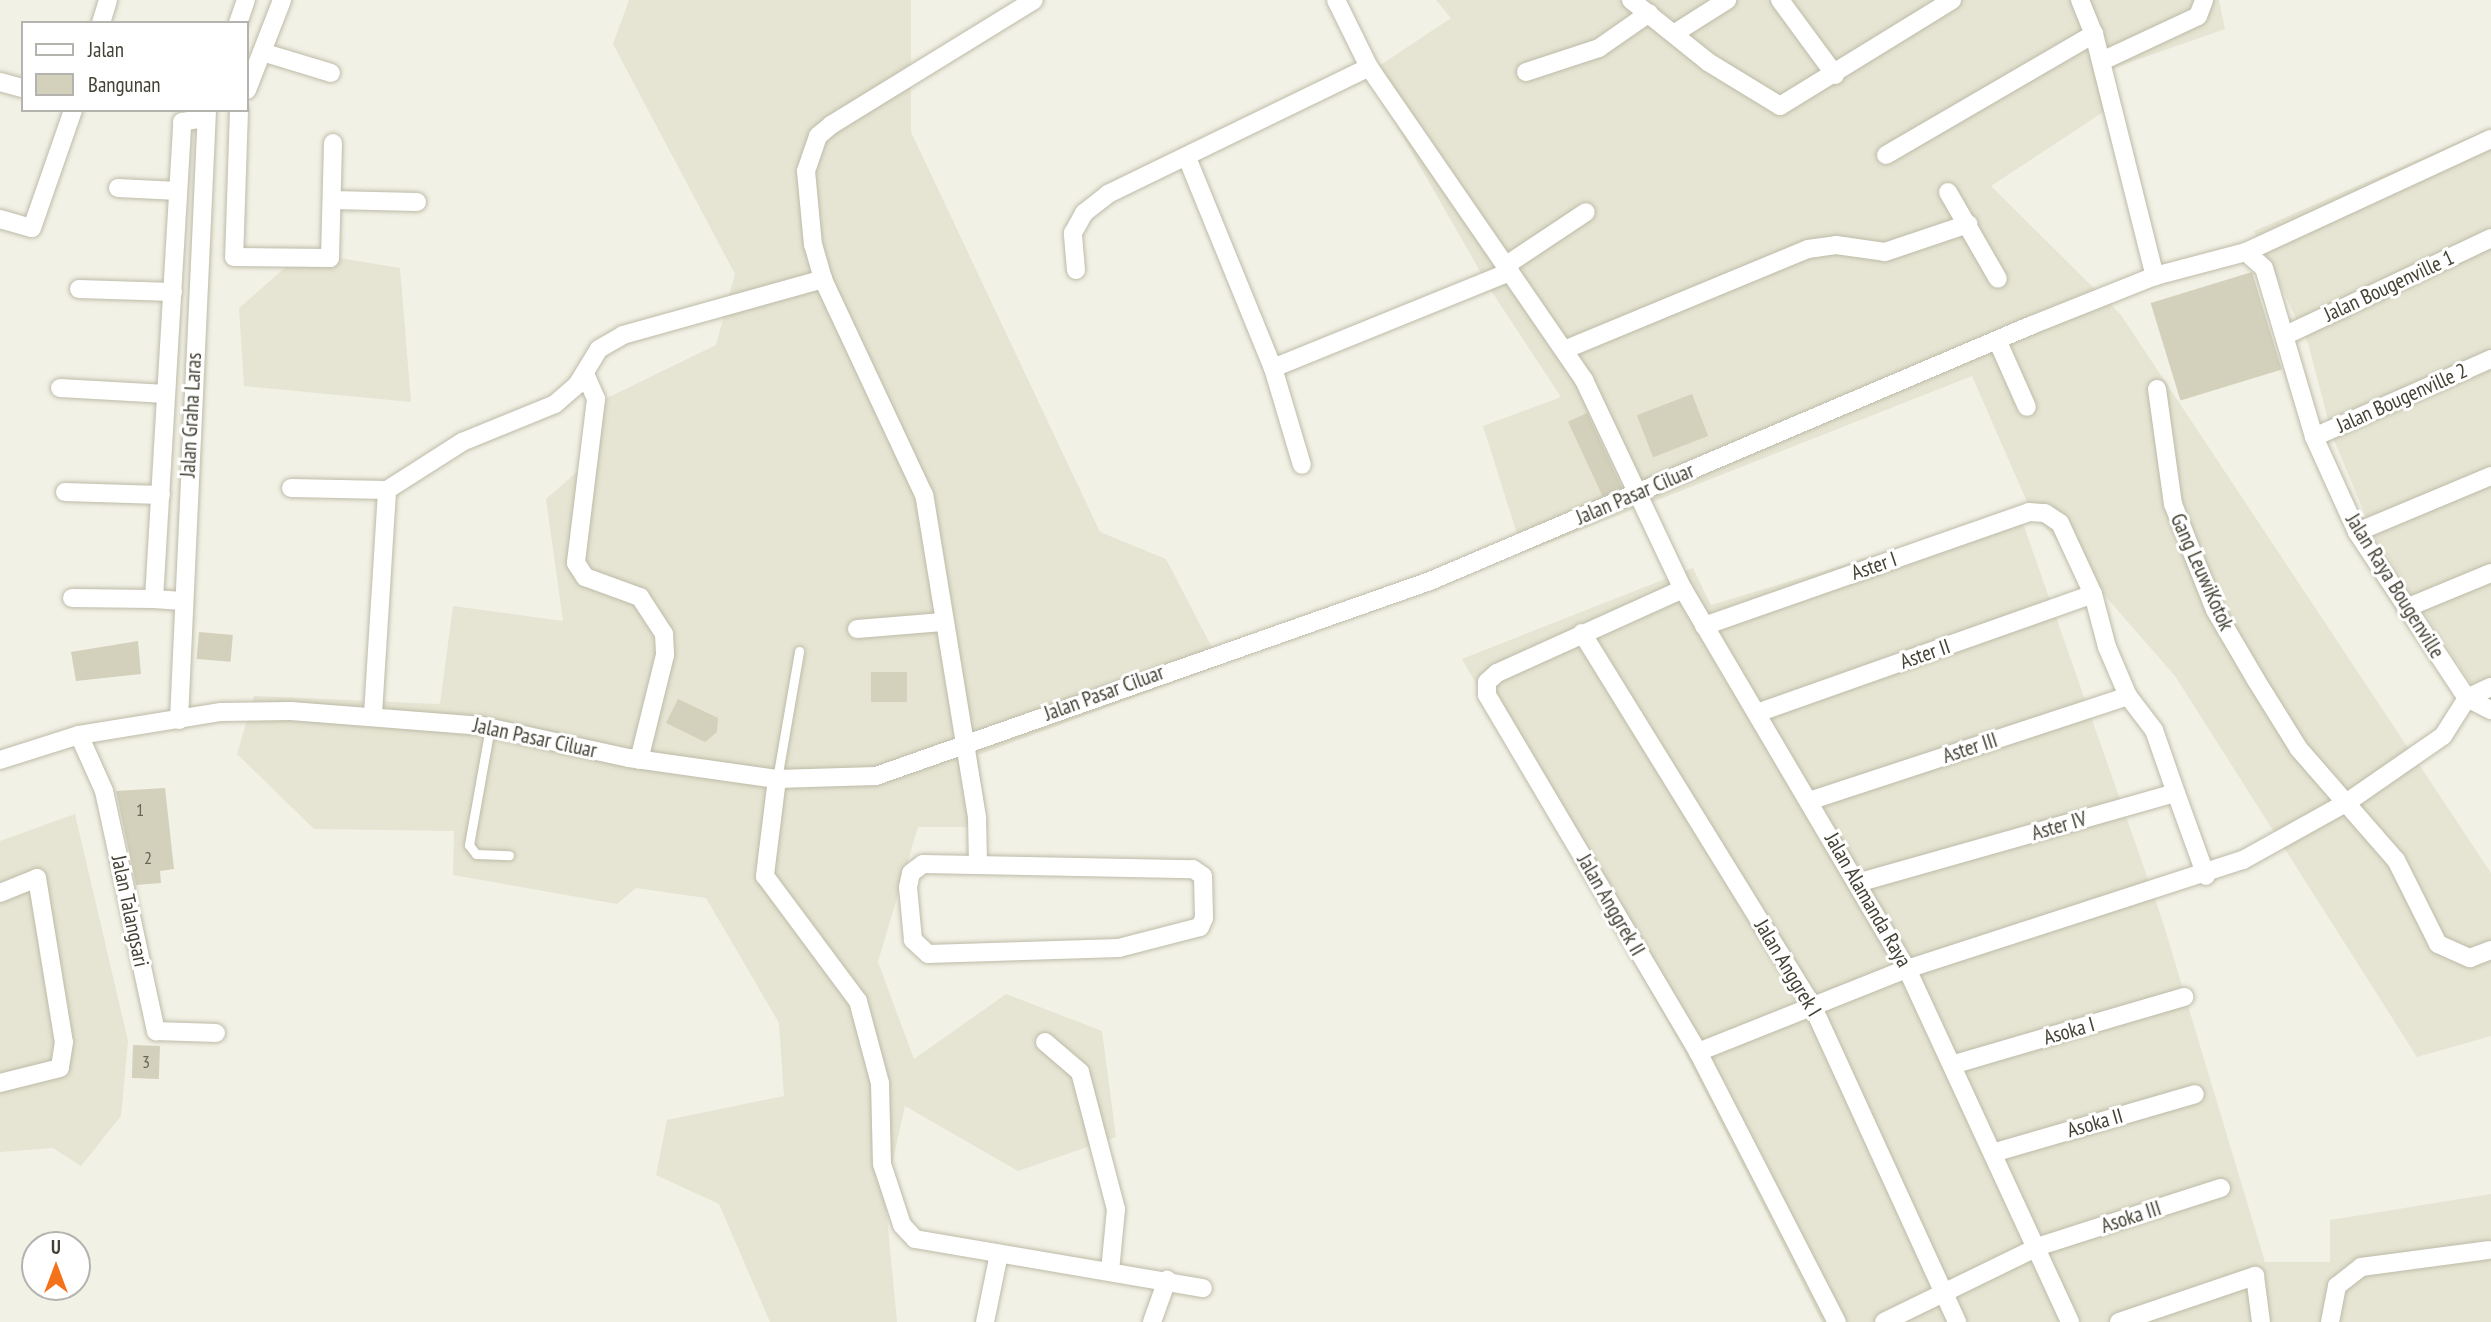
<!DOCTYPE html>
<style>
body{margin:0}
#map{position:relative;width:2491px;height:1322px;overflow:hidden;background:#f2f1e5;font-family:"PT Sans Narrow",sans-serif}
div>[style]{position:absolute}
[style*='--x']{left:calc(var(--x)*1px);top:calc(var(--y)*1px);width:calc(var(--w)*1px);rotate:calc(var(--a)*1deg)}
.residential>*{inset:0;background:#e6e5d3}
.building>*{inset:0;background:#d3d0bb;transform-origin:0 0}
.roads{filter:drop-shadow(0 0 2px #bdbba8) drop-shadow(0 0 2px #bdbba8)}
.service>*{height:9px;margin:-4.5px;padding:0 4.5px;transform-origin:4.5px;border-radius:4.5px;background:#fff}
.minor>*{height:18px;margin:-9px;padding:0 9px;transform-origin:9px;border-radius:9px;background:#fff}
span{translate:-50% -50%;white-space:nowrap;text-align:center;line-height:1.15;-webkit-text-stroke:6px #fff;paint-order:stroke}
.number-label{font-size:18px;color:#686656}
.number-label span{-webkit-text-stroke-width:0}
.street-label{font-size:21px;color:#444235}
.legend{position:absolute;left:21px;top:21px;width:228px;height:91px;box-sizing:border-box;background:#fff;border:2px solid #b4b3ae;margin:0;padding:9px 12px;list-style:none;font-size:21px;color:#444235}
.legend li{display:flex;align-items:center;gap:14px;height:35px}
.legend b{width:35px;border:2px solid #b4b3ae}
.north{position:absolute;left:21px;top:1231px;width:70px;height:70px;box-sizing:border-box;background:#fff;border:2px solid #b4b3ae;border-radius:50%;rotate:0deg;font-size:19px;font-weight:700;line-height:28px;text-align:center;color:#444235}
.north::after{content:'';display:block;margin:auto;width:24px;height:32px;background:#f4721a;clip-path:polygon(50% 0,100% 100%,50% 72%,0 100%)}
</style>
<div id="map">
<div class="residential">
<i style="clip-path:polygon(629px 0,911px 0,911px 132px,1100px 532px,1166px 559px,1221px 665px,978px 755px,988px 827px,918px 827px,878px 962px,914px 1059px,1006px 994px,1102px 1031px,1116px 1137px,1018px 1171px,905px 1106px,885px 1196px,897px 1322px,770px 1322px,719px 1204px,656px 1175px,667px 1120px,784px 1096px,779px 1023px,706px 898px,636px 888px,617px 904px,453px 875px,454px 831px,314px 829px,237px 754px,254px 696px,440px 704px,453px 606px,563px 621px,546px 499px,593px 458px,607px 398px,716px 345px,735px 274px,613px 44px)"></i>
<i style="clip-path:polygon(1436px 0,2219px 0,2225px 29px,2108px 70px,2120px 101px,1991px 186px,2121px 315px,2491px 873px,2491px 1036px,2417px 1057px,2175px 676px,2031px 511px,1972px 376px,1523px 553px,1483px 426px,1561px 397px,1492px 292px,1367px 74px,1451px 18px)"></i>
<i style="clip-path:polygon(2491px 128px,2491px 714px,2373px 534px,2332px 435px,2308px 343px,2254px 231px)"></i>
<i style="clip-path:polygon(303px 252px,400px 268px,411px 402px,244px 386px,239px 308px)"></i>
<i style="clip-path:polygon(2019px 512px,2161px 916px,2265px 1262px,2330px 1262px,2330px 1220px,2491px 1194px,2491px 1322px,1822px 1322px,1684px 1051px,1462px 659px,1693px 568px,1711px 605px)"></i>
<i style="clip-path:polygon(75px 814px,128px 1041px,121px 1116px,81px 1166px,53px 1148px,0 1152px,0 841px)"></i>
</div>
<div class="building">
<i style="left:2252px;top:272px;width:102px;height:106px;rotate:73deg"></i>
<i style="left:1692px;top:394px;width:45px;height:59px;rotate:69deg"></i>
<i style="left:1587px;top:413px;width:82px;height:21px;rotate:65deg"></i>
<i style="left:199px;top:632px;width:34px;height:27px;rotate:5deg"></i>
<i style="clip-path:polygon(138px 641px,141px 674px,76px 681px,71px 652px)"></i>
<i style="left:871px;top:672px;width:36px;height:30px"></i>
<i style="clip-path:polygon(678px 699px,718px 718px,717px 732px,705px 742px,666px 723px)"></i>
<i style="clip-path:polygon(165px 788px,174px 869px,160px 871px,161px 883px,136px 885px,116px 791px)"></i>
<i style="left:133px;top:1045px;width:27px;height:33px;rotate:2deg"></i>
</div>
<div class="roads">
<div class="service">
<i style="--x:490;--y:727;--w:120;--a:100.1"></i>
<i style="--x:469;--y:845;--w:11;--a:52"></i>
<i style="--x:476;--y:854;--w:33;--a:2"></i>
<i style="--x:777;--y:779;--w:130;--a:-80.2"></i>
</div>
<div class="minor">
<i style="--x:1336;--y:0;--w:75;--a:63.8"></i>
<i style="--x:1369;--y:67;--w:380;--a:55.5"></i>
<i style="--x:1584;--y:380;--w:231;--a:64.7"></i>
<i style="--x:1683;--y:589;--w:441;--a:59.5"></i>
<i style="--x:1907;--y:969;--w:389;--a:65.2"></i>
<i style="--x:1631;--y:0;--w:99;--a:38.8"></i>
<i style="--x:1708;--y:62;--w:84;--a:31.4"></i>
<i style="--x:1780;--y:106;--w:202;--a:-31.6"></i>
<i style="--x:1780;--y:0;--w:93;--a:53.7"></i>
<i style="--x:2080;--y:0;--w:37;--a:68"></i>
<i style="--x:2094;--y:34;--w:250;--a:75.9"></i>
<i style="--x:101;--y:23;--w:24;--a:-73"></i>
<i style="--x:238;--y:23;--w:24;--a:-71"></i>
<i style="--x:1675;--y:33;--w:62;--a:-32.4"></i>
<i style="--x:262;--y:52;--w:72;--a:16.9"></i>
<i style="--x:2102;--y:61;--w:106;--a:-25.1"></i>
<i style="--x:2198;--y:16;--w:17;--a:-69"></i>
<i style="--x:1526;--y:72;--w:77;--a:-18.2"></i>
<i style="--x:1599;--y:48;--w:61;--a:-35"></i>
<i style="--x:0;--y:82;--w:24;--a:15"></i>
<i style="--x:247;--y:90;--w:97;--a:-68.7"></i>
<i style="--x:239;--y:110;--w:147;--a:91.9"></i>
<i style="--x:234;--y:257;--w:96;--a:0.6"></i>
<i style="--x:330;--y:258;--w:115;--a:-88.5"></i>
<i style="--x:1886;--y:155;--w:241;--a:-30.2"></i>
<i style="--x:1188;--y:160;--w:225;--a:67.8"></i>
<i style="--x:1273;--y:368;--w:256;--a:-22.1"></i>
<i style="--x:118;--y:188;--w:60;--a:2.9"></i>
<i style="--x:1948;--y:192;--w:100;--a:60.1"></i>
<i style="--x:332;--y:200;--w:85;--a:1.3"></i>
<i style="--x:0;--y:219;--w:33;--a:16"></i>
<i style="--x:32;--y:228;--w:125;--a:-70.8"></i>
<i style="--x:2246;--y:252;--w:24;--a:42"></i>
<i style="--x:2264;--y:268;--w:176;--a:73.5"></i>
<i style="--x:2314;--y:437;--w:104;--a:65.6"></i>
<i style="--x:2357;--y:532;--w:199;--a:56.5"></i>
<i style="--x:2467;--y:698;--w:27;--a:27"></i>
<i style="--x:1505;--y:266;--w:97;--a:-33.7"></i>
<i style="--x:1076;--y:270;--w:37;--a:-95"></i>
<i style="--x:1073;--y:233;--w:23;--a:-61"></i>
<i style="--x:1084;--y:213;--w:31;--a:-38"></i>
<i style="--x:1108;--y:194;--w:290;--a:-25.9"></i>
<i style="--x:79;--y:289;--w:94;--a:1.8"></i>
<i style="--x:2286;--y:335;--w:227;--a:-25.3"></i>
<i style="--x:1998;--y:342;--w:71;--a:66"></i>
<i style="--x:1564;--y:350;--w:264;--a:-22.5"></i>
<i style="--x:1808;--y:249;--w:28;--a:-8"></i>
<i style="--x:1836;--y:245;--w:49;--a:8.1"></i>
<i style="--x:1885;--y:252;--w:88;--a:-18.6"></i>
<i style="--x:1273;--y:368;--w:101;--a:73.4"></i>
<i style="--x:585;--y:374;--w:27;--a:66"></i>
<i style="--x:596;--y:399;--w:165;--a:97"></i>
<i style="--x:576;--y:563;--w:17;--a:57"></i>
<i style="--x:585;--y:577;--w:59;--a:20"></i>
<i style="--x:640;--y:597;--w:44;--a:57"></i>
<i style="--x:664;--y:634;--w:21;--a:87"></i>
<i style="--x:665;--y:655;--w:108;--a:103.9"></i>
<i style="--x:60;--y:388;--w:106;--a:3.2"></i>
<i style="--x:2157;--y:389;--w:116;--a:82.1"></i>
<i style="--x:2173;--y:504;--w:114;--a:68.4"></i>
<i style="--x:2215;--y:610;--w:81;--a:59.6"></i>
<i style="--x:2256;--y:680;--w:81;--a:58.1"></i>
<i style="--x:2299;--y:749;--w:147;--a:48.9"></i>
<i style="--x:2396;--y:860;--w:94;--a:63.4"></i>
<i style="--x:2438;--y:944;--w:35;--a:24"></i>
<i style="--x:2470;--y:958;--w:22;--a:-21"></i>
<i style="--x:2314;--y:437;--w:193;--a:-23.8"></i>
<i style="--x:291;--y:488;--w:96;--a:1.2"></i>
<i style="--x:65;--y:492;--w:96;--a:1.8"></i>
<i style="--x:2357;--y:532;--w:145;--a:-22.7"></i>
<i style="--x:1683;--y:589;--w:204;--a:155.7"></i>
<i style="--x:1497;--y:673;--w:13;--a:138"></i>
<i style="--x:1487;--y:682;--w:13;--a:90"></i>
<i style="--x:1487;--y:695;--w:415;--a:59.4"></i>
<i style="--x:1698;--y:1052;--w:304;--a:62.8"></i>
<i style="--x:72;--y:598;--w:82;--a:0.7"></i>
<i style="--x:182;--y:601;--w:28;--a:-176"></i>
<i style="--x:154;--y:599;--w:478;--a:-86.6"></i>
<i style="--x:182;--y:122;--w:22;--a:-10"></i>
<i style="--x:2406;--y:608;--w:92;--a:-22.4"></i>
<i style="--x:1704;--y:626;--w:344;--a:-19.3"></i>
<i style="--x:2029;--y:512;--w:16;--a:4"></i>
<i style="--x:2045;--y:513;--w:18;--a:34"></i>
<i style="--x:2060;--y:523;--w:78;--a:65.1"></i>
<i style="--x:2093;--y:594;--w:55;--a:75.2"></i>
<i style="--x:2107;--y:647;--w:53;--a:66.8"></i>
<i style="--x:2128;--y:696;--w:43;--a:52.6"></i>
<i style="--x:2154;--y:730;--w:67;--a:70.8"></i>
<i style="--x:857;--y:629;--w:86;--a:-4.7"></i>
<i style="--x:1582;--y:633;--w:437;--a:58.3"></i>
<i style="--x:1812;--y:1005;--w:349;--a:65.4"></i>
<i style="--x:1757;--y:713;--w:356;--a:-19.5"></i>
<i style="--x:373;--y:714;--w:224;--a:-86.4"></i>
<i style="--x:387;--y:490;--w:89;--a:-32.6"></i>
<i style="--x:462;--y:442;--w:100;--a:-22.2"></i>
<i style="--x:555;--y:404;--w:29;--a:-41"></i>
<i style="--x:577;--y:385;--w:42;--a:-58.6"></i>
<i style="--x:599;--y:349;--w:28;--a:-30"></i>
<i style="--x:623;--y:335;--w:208;--a:-15.6"></i>
<i style="--x:179;--y:720;--w:611;--a:-87.37"></i>
<i style="--x:79;--y:735;--w:61;--a:65.9"></i>
<i style="--x:104;--y:791;--w:246;--a:77.8"></i>
<i style="--x:156;--y:1031;--w:60;--a:1.9"></i>
<i style="--x:0;--y:760;--w:83;--a:-17.6"></i>
<i style="--x:79;--y:735;--w:144;--a:-9.2"></i>
<i style="--x:221;--y:712;--w:70;--a:-0.8"></i>
<i style="--x:291;--y:711;--w:192;--a:4.5"></i>
<i style="--x:482;--y:726;--w:150;--a:12.3"></i>
<i style="--x:629;--y:758;--w:149;--a:8.1"></i>
<i style="--x:777;--y:779;--w:99;--a:-1.7"></i>
<i style="--x:876;--y:776;--w:587;--a:-19.39"></i>
<i style="--x:1430;--y:581;--w:654;--a:-23.04"></i>
<i style="--x:2032;--y:325;--w:132;--a:-21.7"></i>
<i style="--x:2155;--y:276;--w:94;--a:-14.8"></i>
<i style="--x:2246;--y:252;--w:270;--a:-24.8"></i>
<i style="--x:777;--y:779;--w:98;--a:97.1"></i>
<i style="--x:765;--y:876;--w:156;--a:53.4"></i>
<i style="--x:858;--y:1001;--w:85;--a:75"></i>
<i style="--x:880;--y:1083;--w:81;--a:88.6"></i>
<i style="--x:882;--y:1164;--w:64;--a:71.8"></i>
<i style="--x:902;--y:1225;--w:19;--a:47"></i>
<i style="--x:915;--y:1239;--w:292;--a:9.7"></i>
<i style="--x:1812;--y:800;--w:333;--a:-18.2"></i>
<i style="--x:923;--y:864;--w:270;--a:1.1"></i>
<i style="--x:1193;--y:869;--w:12;--a:35"></i>
<i style="--x:1203;--y:876;--w:42;--a:88.6"></i>
<i style="--x:1204;--y:918;--w:10;--a:114"></i>
<i style="--x:1200;--y:927;--w:84;--a:165.5"></i>
<i style="--x:1119;--y:948;--w:191;--a:178.2"></i>
<i style="--x:928;--y:954;--w:21;--a:-137"></i>
<i style="--x:913;--y:940;--w:53;--a:-95.4"></i>
<i style="--x:908;--y:887;--w:14;--a:-78"></i>
<i style="--x:911;--y:873;--w:15;--a:-37"></i>
<i style="--x:978;--y:864;--w:47;--a:-91.2"></i>
<i style="--x:977;--y:817;--w:326;--a:-99.3"></i>
<i style="--x:924;--y:495;--w:238;--a:-115.1"></i>
<i style="--x:823;--y:279;--w:35;--a:-106"></i>
<i style="--x:813;--y:245;--w:74;--a:-95.4"></i>
<i style="--x:806;--y:171;--w:37;--a:-71"></i>
<i style="--x:818;--y:136;--w:17;--a:-40"></i>
<i style="--x:831;--y:125;--w:238;--a:-31.6"></i>
<i style="--x:1857;--y:883;--w:331;--a:-15.8"></i>
<i style="--x:2176;--y:793;--w:88;--a:70.1"></i>
<i style="--x:0;--y:893;--w:40;--a:-22"></i>
<i style="--x:37;--y:878;--w:166;--a:80.7"></i>
<i style="--x:64;--y:1042;--w:26;--a:99"></i>
<i style="--x:60;--y:1068;--w:62;--a:166"></i>
<i style="--x:1045;--y:1042;--w:46;--a:40.6"></i>
<i style="--x:1080;--y:1072;--w:142;--a:75.3"></i>
<i style="--x:1116;--y:1209;--w:62;--a:95.5"></i>
<i style="--x:1698;--y:1052;--w:225;--a:-21.7"></i>
<i style="--x:1907;--y:969;--w:353;--a:-18"></i>
<i style="--x:2243;--y:860;--w:121;--a:-29.1"></i>
<i style="--x:2349;--y:801;--w:114;--a:-34.7"></i>
<i style="--x:2443;--y:736;--w:45;--a:-57.7"></i>
<i style="--x:2467;--y:698;--w:26;--a:-25"></i>
<i style="--x:1955;--y:1064;--w:239;--a:-16.3"></i>
<i style="--x:1996;--y:1152;--w:207;--a:-16.2"></i>
<i style="--x:985;--y:1322;--w:69;--a:-78.4"></i>
<i style="--x:1152;--y:1322;--w:45;--a:-70.3"></i>
<i style="--x:1884;--y:1322;--w:174;--a:-26"></i>
<i style="--x:2040;--y:1246;--w:190;--a:-17.8"></i>
<i style="--x:2119;--y:1322;--w:144;--a:-18.7"></i>
<i style="--x:2255;--y:1276;--w:46;--a:82.6"></i>
<i style="--x:2330;--y:1322;--w:37;--a:-79"></i>
<i style="--x:2337;--y:1286;--w:31;--a:-38"></i>
<i style="--x:2361;--y:1267;--w:128;--a:-7.6"></i>
</div>
</div>
<div class="number-label">
<span style="left:140px;top:810px">1</span>
<span style="left:148px;top:858px">2</span>
<span style="left:146px;top:1062px">3</span>
</div>
<div class="street-label">
<span style="left:2389px;top:286px;rotate:-25deg">Jalan Bougenville 1</span>
<span style="left:2402px;top:398px;rotate:-24deg">Jalan Bougenville 2</span>
<span style="left:191px;top:415px;rotate:-87deg">Jalan Graha Laras</span>
<span style="left:1635px;top:494px;rotate:-23deg">Jalan Pasar Ciluar</span>
<span style="left:1874px;top:566px;rotate:-19deg">Aster I</span>
<span style="left:2202px;top:572px;rotate:66deg">Gang LeuwiKotok</span>
<span style="left:2395px;top:586px;rotate:58deg">Jalan Raya Bougenville</span>
<span style="left:1925px;top:654px;rotate:-19deg">Aster II</span>
<span style="left:1104px;top:693px;rotate:-20deg">Jalan Pasar Ciluar</span>
<span style="left:535px;top:738px;rotate:12deg">Jalan Pasar Ciluar</span>
<span style="left:1970px;top:748px;rotate:-18deg">Aster III</span>
<span style="left:2059px;top:826px;rotate:-16deg">Aster IV</span>
<span style="left:1868px;top:900px;rotate:60deg">Jalan Alamanda Raya</span>
<span style="left:1611px;top:905px;rotate:60deg">Jalan Anggrek II</span>
<span style="left:130px;top:911px;rotate:78deg">Jalan Talangsari</span>
<span style="left:1788px;top:968px;rotate:59deg">Jalan Anggrek I</span>
<span style="left:2069px;top:1031px;rotate:-16deg">Asoka I</span>
<span style="left:2095px;top:1123px;rotate:-16deg">Asoka II</span>
<span style="left:2131px;top:1217px;rotate:-18deg">Asoka III</span>
</div>
<ul class="legend">
<li><b style="height:9px;background:#fff"></b>Jalan</li>
<li><b style="height:19px;background:#d3d0bb"></b>Bangunan</li>
</ul>
<div class="north">U</div>
</div>
